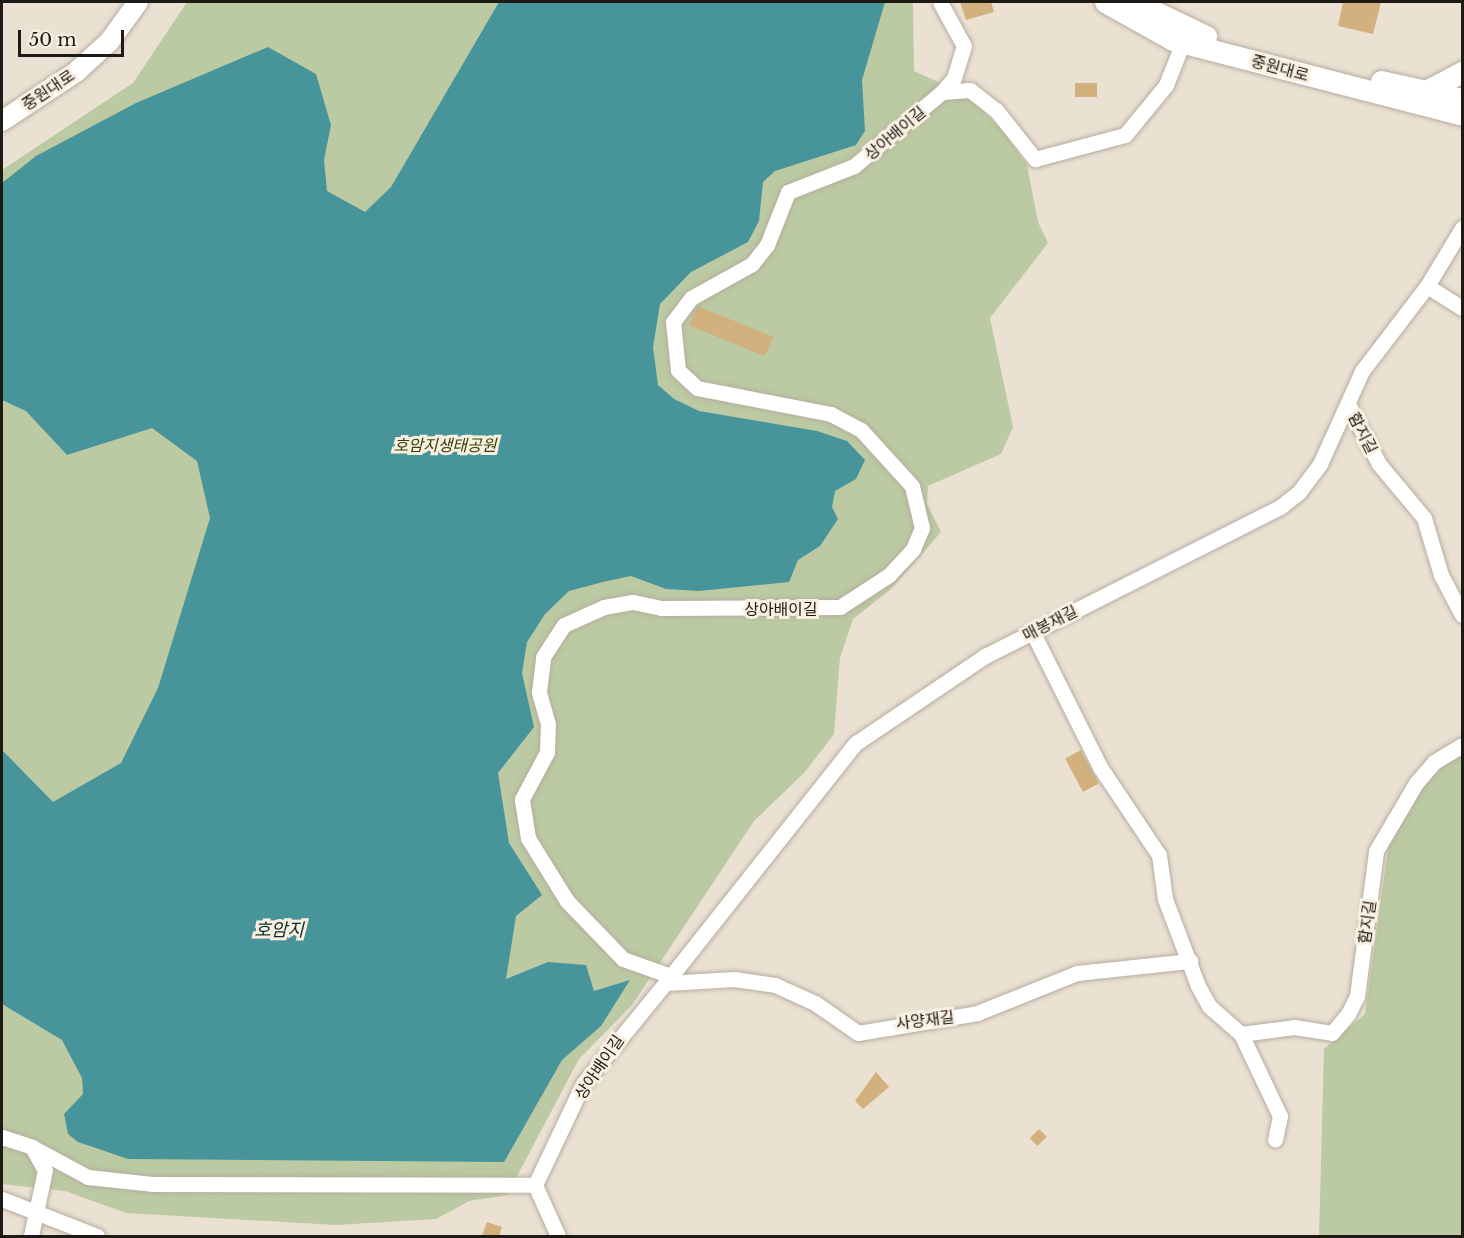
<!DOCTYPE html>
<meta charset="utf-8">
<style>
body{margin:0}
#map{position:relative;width:1464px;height:1238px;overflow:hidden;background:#ebe1d3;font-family:"Libre Baskerville","Noto Sans KR",serif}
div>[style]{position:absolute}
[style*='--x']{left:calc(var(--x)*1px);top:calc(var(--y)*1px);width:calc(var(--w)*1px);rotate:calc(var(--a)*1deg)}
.green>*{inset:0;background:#bbcaa2}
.water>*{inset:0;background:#48949b}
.building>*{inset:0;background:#d2b17f;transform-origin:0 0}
.roads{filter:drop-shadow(0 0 2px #b6ad9f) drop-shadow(0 0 2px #b6ad9f)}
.minor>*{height:15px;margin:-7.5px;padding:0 7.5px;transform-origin:7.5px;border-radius:7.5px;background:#fff}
.tertiary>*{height:20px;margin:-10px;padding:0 10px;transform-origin:10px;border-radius:10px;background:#fff}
.secondary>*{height:21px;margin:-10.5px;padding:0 10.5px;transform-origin:10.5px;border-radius:10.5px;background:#fff}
span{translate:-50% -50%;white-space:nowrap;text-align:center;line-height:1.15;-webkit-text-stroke:6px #f9efe0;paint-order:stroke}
.street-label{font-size:16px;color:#1e1b16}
.park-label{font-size:16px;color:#324205;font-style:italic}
.water-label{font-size:18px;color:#082f32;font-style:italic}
.frame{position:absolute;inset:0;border:3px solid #1e1b16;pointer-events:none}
.scale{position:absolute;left:18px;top:30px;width:106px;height:27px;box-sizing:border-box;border:3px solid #1e1b16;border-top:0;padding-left:8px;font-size:18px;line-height:21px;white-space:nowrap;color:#1e1b16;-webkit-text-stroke:4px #f9efe0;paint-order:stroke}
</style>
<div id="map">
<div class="green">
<i style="clip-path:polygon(187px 2px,913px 2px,914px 71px,967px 95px,1001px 129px,1027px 165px,1038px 222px,1048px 243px,990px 318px,1013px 427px,1001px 454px,928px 486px,927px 504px,941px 532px,891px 589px,853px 619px,840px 658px,834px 734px,805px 772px,754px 821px,632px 1005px,579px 1059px,507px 1195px,469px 1201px,436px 1219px,336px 1225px,126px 1213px,65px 1191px,2px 1184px,2px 170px,133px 83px)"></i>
<i style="clip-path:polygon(1462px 755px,1462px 1236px,1319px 1236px,1324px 1049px,1365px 1014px,1390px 835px,1409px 800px,1433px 773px)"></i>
</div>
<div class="water">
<i style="clip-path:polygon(499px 2px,885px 2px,862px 80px,865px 131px,856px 145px,775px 171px,763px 182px,759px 221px,748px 242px,691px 272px,660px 304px,653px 347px,658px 385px,674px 399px,699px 411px,817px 431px,847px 441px,865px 460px,856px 479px,835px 491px,832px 507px,838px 519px,820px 546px,798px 560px,789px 582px,699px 591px,666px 589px,631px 576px,603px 582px,569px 591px,545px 614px,527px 642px,522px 673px,534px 727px,498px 773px,509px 843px,542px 895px,516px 916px,506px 979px,548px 962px,586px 965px,594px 991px,630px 980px,601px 1026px,562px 1060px,504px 1162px,128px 1159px,78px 1142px,68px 1134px,64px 1114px,83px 1094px,82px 1078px,62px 1040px,2px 1004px,2px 750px,53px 802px,121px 763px,158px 688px,210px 518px,197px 461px,152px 428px,67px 455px,26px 411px,2px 400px,2px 183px,36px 156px,136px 103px,268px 47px,316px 74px,331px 125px,324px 160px,327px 191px,365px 212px,391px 187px)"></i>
</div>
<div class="building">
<i style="clip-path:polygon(960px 2px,991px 2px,994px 12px,966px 20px)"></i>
<i style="clip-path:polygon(1343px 2px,1381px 2px,1373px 34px,1338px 26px)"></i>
<i style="left:1075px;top:83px;width:22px;height:14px"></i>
<i style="left:697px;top:306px;width:82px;height:21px;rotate:22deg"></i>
<i style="left:1081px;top:750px;width:38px;height:18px;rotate:62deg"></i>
<i style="clip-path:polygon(876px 1072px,889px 1087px,863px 1109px,855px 1101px)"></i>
<i style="left:1039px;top:1129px;width:11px;height:13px;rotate:45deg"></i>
<i style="clip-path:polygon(487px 1222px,502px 1227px,499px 1236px,482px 1236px)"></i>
</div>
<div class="roads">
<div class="minor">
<i style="--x:942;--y:92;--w:28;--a:-4"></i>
<i style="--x:970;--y:90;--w:33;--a:38"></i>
<i style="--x:996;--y:110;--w:63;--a:51.5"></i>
<i style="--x:1035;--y:159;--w:93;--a:-14.9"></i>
<i style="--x:1125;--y:135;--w:65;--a:-50.6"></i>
<i style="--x:1166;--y:85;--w:46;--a:-68.4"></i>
<i style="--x:1427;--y:286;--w:41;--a:32.2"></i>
<i style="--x:1349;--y:406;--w:65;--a:62.7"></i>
<i style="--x:1379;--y:464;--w:70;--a:50.2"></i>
<i style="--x:1424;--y:518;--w:59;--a:73.4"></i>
<i style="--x:1441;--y:575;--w:45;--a:62.3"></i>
<i style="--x:1032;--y:631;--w:152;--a:63.4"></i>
<i style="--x:1100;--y:767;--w:106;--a:56.2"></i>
<i style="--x:1159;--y:855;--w:44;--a:82.2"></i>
<i style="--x:1165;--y:899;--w:93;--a:69.2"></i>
<i style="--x:1198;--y:986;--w:23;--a:61"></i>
<i style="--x:1209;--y:1006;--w:43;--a:41.2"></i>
<i style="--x:1241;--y:1034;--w:91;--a:64.6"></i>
<i style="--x:1280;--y:1116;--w:24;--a:102"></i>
<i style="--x:671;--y:976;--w:298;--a:-51.6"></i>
<i style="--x:856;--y:743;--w:156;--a:-34"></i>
<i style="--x:985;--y:656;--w:330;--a:-26.8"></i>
<i style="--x:1280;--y:507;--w:24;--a:-38"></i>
<i style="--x:1299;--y:492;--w:35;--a:-53"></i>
<i style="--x:1320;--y:464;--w:102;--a:-65.7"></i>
<i style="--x:1362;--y:371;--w:107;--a:-52.6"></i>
<i style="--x:1427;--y:286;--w:68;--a:-58.9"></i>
<i style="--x:666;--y:983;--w:68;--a:-3.4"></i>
<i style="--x:734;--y:979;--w:41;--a:8.3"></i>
<i style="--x:775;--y:985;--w:44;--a:24.2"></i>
<i style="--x:815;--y:1003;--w:52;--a:34.9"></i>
<i style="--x:858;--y:1033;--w:121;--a:-9.5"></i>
<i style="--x:977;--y:1013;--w:108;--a:-21.8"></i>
<i style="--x:1077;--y:973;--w:114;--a:-6.1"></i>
<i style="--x:1241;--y:1034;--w:53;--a:-7.5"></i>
<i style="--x:1294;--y:1027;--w:38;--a:9"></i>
<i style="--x:1332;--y:1033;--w:25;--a:-50"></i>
<i style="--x:1348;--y:1014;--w:20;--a:-63"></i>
<i style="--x:1357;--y:996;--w:146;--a:-82.5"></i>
<i style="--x:1376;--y:851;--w:79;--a:-59.5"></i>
<i style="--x:1416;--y:783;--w:28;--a:-49"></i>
<i style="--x:1434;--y:762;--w:33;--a:-31"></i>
<i style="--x:2;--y:1137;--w:32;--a:18"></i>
<i style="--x:32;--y:1147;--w:26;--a:61"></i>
<i style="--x:45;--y:1170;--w:67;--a:102"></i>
<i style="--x:32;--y:1147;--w:64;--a:28.2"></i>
<i style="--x:88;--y:1177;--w:64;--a:6.2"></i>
<i style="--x:152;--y:1184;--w:383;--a:0.1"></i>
<i style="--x:535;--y:1185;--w:112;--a:-64.6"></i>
<i style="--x:583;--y:1084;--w:139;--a:-50.8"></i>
<i style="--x:671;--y:976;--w:51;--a:-160.5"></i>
<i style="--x:623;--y:959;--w:81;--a:-134"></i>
<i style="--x:567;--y:901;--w:74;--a:-121.8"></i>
<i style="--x:528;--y:838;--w:39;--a:-99"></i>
<i style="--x:522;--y:799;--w:53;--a:-62"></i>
<i style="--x:547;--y:752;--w:28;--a:-88"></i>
<i style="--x:548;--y:724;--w:33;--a:-106"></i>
<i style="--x:539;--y:692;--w:35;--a:-83"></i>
<i style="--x:543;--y:657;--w:38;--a:-57"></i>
<i style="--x:564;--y:625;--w:44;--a:-24.2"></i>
<i style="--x:604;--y:607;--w:29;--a:-10"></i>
<i style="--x:633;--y:602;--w:29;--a:12"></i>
<i style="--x:661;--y:608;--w:179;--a:-0.3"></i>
<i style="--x:840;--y:607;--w:59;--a:-33.1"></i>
<i style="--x:889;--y:575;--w:35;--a:-47"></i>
<i style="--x:913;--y:549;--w:23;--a:-67"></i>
<i style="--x:922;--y:528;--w:43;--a:-103.4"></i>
<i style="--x:912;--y:486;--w:76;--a:-132.3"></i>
<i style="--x:861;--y:430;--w:34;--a:-152"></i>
<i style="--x:831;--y:414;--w:136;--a:-169"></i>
<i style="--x:697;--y:388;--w:26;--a:-137"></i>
<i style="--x:678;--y:370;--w:48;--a:-95.9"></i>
<i style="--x:673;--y:322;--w:30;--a:-53"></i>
<i style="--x:691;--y:298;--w:70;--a:-29.1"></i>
<i style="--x:752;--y:264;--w:24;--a:-52"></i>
<i style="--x:767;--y:245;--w:57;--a:-68.4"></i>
<i style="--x:788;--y:192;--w:71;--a:-21.5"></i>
<i style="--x:854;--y:166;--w:115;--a:-40.1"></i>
<i style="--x:942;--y:92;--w:18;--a:-49"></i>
<i style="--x:954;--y:78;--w:34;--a:-73"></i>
<i style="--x:964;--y:46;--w:50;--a:-118.6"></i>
<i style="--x:535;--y:1185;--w:56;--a:65.7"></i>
<i style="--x:2;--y:1199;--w:102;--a:21.3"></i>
</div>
<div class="tertiary">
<i style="--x:2;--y:121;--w:89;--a:-33.5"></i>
<i style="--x:76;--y:72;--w:45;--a:-42.3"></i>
<i style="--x:109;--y:42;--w:49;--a:-54.1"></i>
</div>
<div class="secondary">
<i style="--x:1105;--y:2;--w:78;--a:29.2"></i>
<i style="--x:1173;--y:40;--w:299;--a:14.5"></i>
<i style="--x:1135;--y:2;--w:79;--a:25.6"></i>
<i style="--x:1381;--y:81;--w:83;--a:12.5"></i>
<i style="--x:1426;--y:91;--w:41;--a:-27.8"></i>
</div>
</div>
<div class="street-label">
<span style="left:1280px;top:68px;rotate:15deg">중원대로</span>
<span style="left:48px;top:90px;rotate:-34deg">중원대로</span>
<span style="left:895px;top:133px;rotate:-40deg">상아배이길</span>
<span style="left:1363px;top:433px;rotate:63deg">함지길</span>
<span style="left:781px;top:609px">상아배이길</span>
<span style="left:1050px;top:623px;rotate:-27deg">매봉재길</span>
<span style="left:1367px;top:922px;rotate:-82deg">함지길</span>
<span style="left:925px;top:1020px;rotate:-7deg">사양재길</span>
<span style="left:599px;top:1067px;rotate:-56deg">상아배이길</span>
</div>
<div class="park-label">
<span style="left:445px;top:445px">호암지생태공원</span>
</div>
<div class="water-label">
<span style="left:279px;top:930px">호암지</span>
</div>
<div class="frame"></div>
<div class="scale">50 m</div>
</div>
